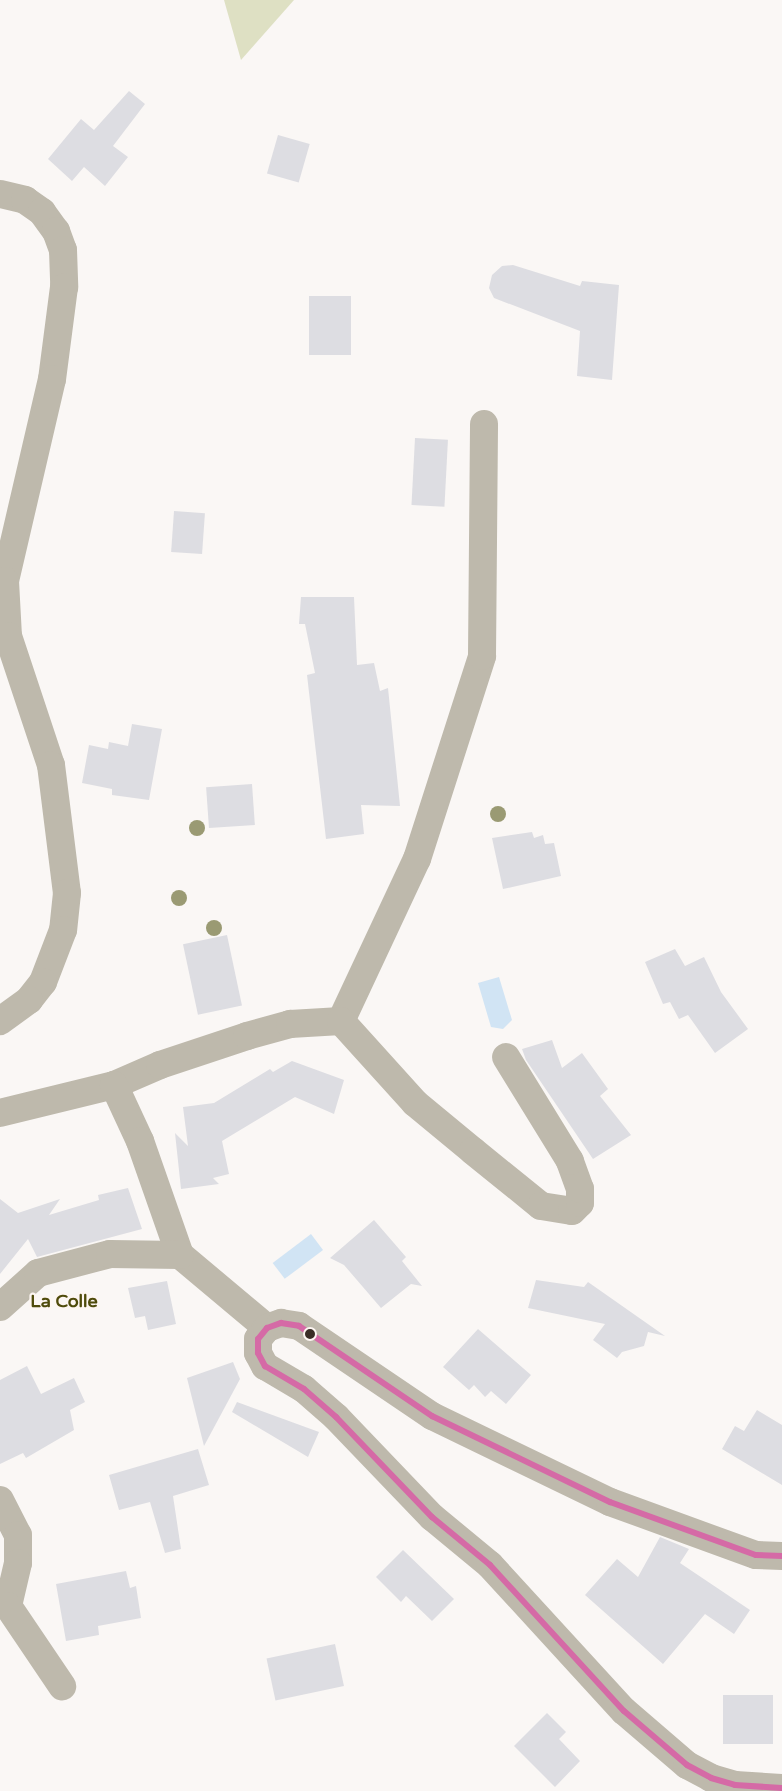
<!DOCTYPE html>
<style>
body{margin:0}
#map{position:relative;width:782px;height:1791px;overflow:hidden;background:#faf7f5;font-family:"Varela Round",sans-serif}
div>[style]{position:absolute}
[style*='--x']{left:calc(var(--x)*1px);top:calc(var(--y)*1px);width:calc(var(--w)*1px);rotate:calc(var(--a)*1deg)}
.green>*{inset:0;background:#dee0c3}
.water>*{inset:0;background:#d1e4f4;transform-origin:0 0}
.building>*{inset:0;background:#dddde2;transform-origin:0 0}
.minor>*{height:28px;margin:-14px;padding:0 14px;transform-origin:14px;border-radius:14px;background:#beb9ac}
.bus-1>*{height:6px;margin:-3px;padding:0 3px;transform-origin:3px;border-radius:3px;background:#d56aa6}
.trees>*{width:16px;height:16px;margin:-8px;border-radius:50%;background:#9a9a73}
.dots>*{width:14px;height:14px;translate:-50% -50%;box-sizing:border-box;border:2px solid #fdf6f2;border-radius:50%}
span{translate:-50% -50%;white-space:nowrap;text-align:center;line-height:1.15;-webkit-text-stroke:4.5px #fdf6f2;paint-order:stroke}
.neighbourhood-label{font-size:18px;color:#4f4b0b;font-weight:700}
</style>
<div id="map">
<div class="green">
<i style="clip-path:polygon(224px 0,294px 0,241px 60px)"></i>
</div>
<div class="water">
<i style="clip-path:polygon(499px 977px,512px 1020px,503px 1029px,491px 1027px,478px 983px)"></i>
<i style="left:311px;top:1234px;width:20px;height:48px;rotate:53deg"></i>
</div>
<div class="building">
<i style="clip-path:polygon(129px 91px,145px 104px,113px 146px,128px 157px,105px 186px,84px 167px,72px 181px,48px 159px,81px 119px,94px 130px)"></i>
<i style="left:278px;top:135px;width:33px;height:40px;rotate:16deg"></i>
<i style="clip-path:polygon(513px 265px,580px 286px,582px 281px,619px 285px,612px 380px,577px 376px,580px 331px,494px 298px,489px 288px,492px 275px,502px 266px)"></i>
<i style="left:309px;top:296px;width:42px;height:59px"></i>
<i style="left:415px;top:438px;width:33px;height:67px;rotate:3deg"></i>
<i style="left:174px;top:511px;width:31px;height:41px;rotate:4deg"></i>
<i style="clip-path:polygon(301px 597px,354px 597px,357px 665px,374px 663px,380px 691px,388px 688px,400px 806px,361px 805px,364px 834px,326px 839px,307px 675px,315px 673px,305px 624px,299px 624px)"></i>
<i style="clip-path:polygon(132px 724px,162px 729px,149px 800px,112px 795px,112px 789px,82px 783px,89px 745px,108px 749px,109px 742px,128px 746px)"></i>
<i style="left:252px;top:784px;width:41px;height:46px;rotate:86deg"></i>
<i style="clip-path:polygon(532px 832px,534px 838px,543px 835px,545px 844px,554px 843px,561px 876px,503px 889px,492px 838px)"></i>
<i style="left:227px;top:935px;width:72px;height:45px;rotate:78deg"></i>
<i style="clip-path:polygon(675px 949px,685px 966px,704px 957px,721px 992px,748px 1029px,715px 1053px,688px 1015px,679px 1019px,670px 1002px,663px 1004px,645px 962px)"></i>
<i style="clip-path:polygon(552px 1040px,562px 1068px,582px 1053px,608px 1089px,600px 1096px,631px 1135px,593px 1159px,526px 1060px,522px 1049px)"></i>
<i style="clip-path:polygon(292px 1061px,344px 1080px,334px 1114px,295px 1097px,222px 1141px,229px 1174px,213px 1178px,219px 1184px,181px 1189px,175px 1133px,188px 1146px,183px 1107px,214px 1103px,270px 1069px,273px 1072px)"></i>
<i style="clip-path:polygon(128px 1188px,142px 1229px,37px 1257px,28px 1239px,0 1274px,0 1199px,18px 1213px,60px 1199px,49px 1215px,99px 1200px,98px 1195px)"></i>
<i style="clip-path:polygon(374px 1220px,406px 1257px,402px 1261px,422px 1286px,411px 1284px,381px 1308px,344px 1265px,330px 1258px)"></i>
<i style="clip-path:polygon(536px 1280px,584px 1287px,588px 1282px,665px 1336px,648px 1332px,644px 1346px,622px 1352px,617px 1358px,593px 1340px,605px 1324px,528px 1308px)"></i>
<i style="clip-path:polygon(167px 1281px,176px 1324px,148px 1330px,145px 1316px,135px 1318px,128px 1288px)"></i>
<i style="clip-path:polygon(478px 1329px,531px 1375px,506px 1404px,491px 1391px,485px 1397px,474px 1385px,469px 1390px,443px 1367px)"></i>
<i style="clip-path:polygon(233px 1362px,240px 1379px,204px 1446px,187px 1378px)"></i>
<i style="clip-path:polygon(27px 1366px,41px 1394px,74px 1378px,85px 1402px,70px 1410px,74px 1430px,26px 1458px,23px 1453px,0 1464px,0 1380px)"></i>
<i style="clip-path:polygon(237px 1402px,319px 1432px,308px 1457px,232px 1412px)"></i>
<i style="clip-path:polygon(757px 1410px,782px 1425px,782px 1485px,722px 1449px,735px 1426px,744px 1431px)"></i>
<i style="clip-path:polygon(198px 1449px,209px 1485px,173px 1496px,181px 1549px,165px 1553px,150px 1502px,119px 1510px,109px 1475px)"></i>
<i style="clip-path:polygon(660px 1537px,689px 1549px,680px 1563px,750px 1610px,734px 1634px,705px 1614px,663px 1664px,585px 1595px,617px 1559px,638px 1577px)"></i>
<i style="clip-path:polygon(403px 1550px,454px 1599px,432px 1621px,406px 1596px,401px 1602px,376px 1577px)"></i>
<i style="clip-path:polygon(126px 1571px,130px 1588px,136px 1586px,141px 1618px,98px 1626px,99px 1635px,66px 1641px,56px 1584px)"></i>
<i style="left:335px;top:1644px;width:43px;height:70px;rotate:78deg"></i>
<i style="left:773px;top:1695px;width:49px;height:50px;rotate:90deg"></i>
<i style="clip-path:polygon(547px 1713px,566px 1732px,559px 1739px,580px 1761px,555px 1787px,514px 1746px)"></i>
</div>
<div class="minor">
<i style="--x:0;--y:194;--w:26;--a:13"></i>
<i style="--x:25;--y:200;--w:21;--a:35"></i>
<i style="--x:42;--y:212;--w:24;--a:54"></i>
<i style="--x:56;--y:231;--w:20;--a:70"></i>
<i style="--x:63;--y:250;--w:37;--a:88"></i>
<i style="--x:64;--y:287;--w:93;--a:97.4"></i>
<i style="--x:52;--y:379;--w:207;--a:103.1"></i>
<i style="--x:5;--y:581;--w:55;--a:86.9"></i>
<i style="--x:8;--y:636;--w:136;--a:71.6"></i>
<i style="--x:51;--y:765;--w:129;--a:82.9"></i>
<i style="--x:67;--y:893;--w:37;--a:96"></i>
<i style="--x:63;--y:930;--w:56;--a:111"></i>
<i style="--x:43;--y:982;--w:23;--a:128"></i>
<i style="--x:29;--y:1000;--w:36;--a:144"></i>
<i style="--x:341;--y:1021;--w:179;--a:-64.9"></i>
<i style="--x:417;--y:859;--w:213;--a:-72.2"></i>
<i style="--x:482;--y:656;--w:232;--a:-89.5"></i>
<i style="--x:114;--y:1085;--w:50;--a:-23.5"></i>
<i style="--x:160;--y:1065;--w:92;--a:-18.4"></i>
<i style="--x:247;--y:1036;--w:45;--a:-15.6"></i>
<i style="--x:290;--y:1024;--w:51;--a:-3.4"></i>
<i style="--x:341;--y:1021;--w:110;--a:47.9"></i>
<i style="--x:415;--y:1103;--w:75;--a:39.6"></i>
<i style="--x:473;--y:1151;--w:87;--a:39"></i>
<i style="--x:541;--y:1206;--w:31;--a:9"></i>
<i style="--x:572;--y:1211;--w:11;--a:-45"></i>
<i style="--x:580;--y:1203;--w:14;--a:-90"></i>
<i style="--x:580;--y:1189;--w:30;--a:-110"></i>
<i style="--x:570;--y:1161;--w:122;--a:-121.6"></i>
<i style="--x:0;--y:1113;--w:117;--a:-13.8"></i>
<i style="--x:114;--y:1085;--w:62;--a:65.1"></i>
<i style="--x:140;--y:1141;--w:121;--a:70.7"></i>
<i style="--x:180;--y:1255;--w:114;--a:40"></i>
<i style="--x:0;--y:1307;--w:51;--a:-41.8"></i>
<i style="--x:38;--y:1273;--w:74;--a:-14.8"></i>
<i style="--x:110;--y:1254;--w:70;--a:0.8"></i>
<i style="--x:267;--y:1328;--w:14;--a:129"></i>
<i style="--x:258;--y:1339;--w:14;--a:90"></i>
<i style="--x:258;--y:1353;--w:15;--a:62"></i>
<i style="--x:265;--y:1366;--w:45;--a:30.5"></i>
<i style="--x:304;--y:1389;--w:43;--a:41.2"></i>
<i style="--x:336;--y:1417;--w:139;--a:46.2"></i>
<i style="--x:432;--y:1517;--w:75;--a:39.6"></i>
<i style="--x:490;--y:1565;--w:198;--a:47.5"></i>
<i style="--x:624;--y:1711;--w:83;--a:40.6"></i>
<i style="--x:687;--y:1765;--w:27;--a:28"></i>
<i style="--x:711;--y:1778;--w:25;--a:16"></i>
<i style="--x:735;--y:1785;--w:47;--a:3.7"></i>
<i style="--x:267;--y:1328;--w:15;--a:-20"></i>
<i style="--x:281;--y:1323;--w:18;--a:9"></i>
<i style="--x:299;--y:1326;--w:161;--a:34.1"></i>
<i style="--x:432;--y:1416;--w:198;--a:25.8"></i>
<i style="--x:610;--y:1502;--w:155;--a:20"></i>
<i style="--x:756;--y:1555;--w:26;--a:2"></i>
<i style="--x:0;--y:1500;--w:39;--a:63"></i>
<i style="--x:18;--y:1535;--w:28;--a:90"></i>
<i style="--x:18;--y:1563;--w:44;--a:103.1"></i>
<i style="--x:8;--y:1606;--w:97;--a:56"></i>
</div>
<div class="bus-1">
<i style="--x:267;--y:1328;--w:14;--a:129"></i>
<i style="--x:258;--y:1339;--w:14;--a:90"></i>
<i style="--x:258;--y:1353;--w:15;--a:62"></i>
<i style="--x:265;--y:1366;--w:45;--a:30.5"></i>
<i style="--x:304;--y:1389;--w:43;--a:41.2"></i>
<i style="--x:336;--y:1417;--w:139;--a:46.2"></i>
<i style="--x:432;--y:1517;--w:75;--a:39.6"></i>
<i style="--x:490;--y:1565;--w:198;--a:47.5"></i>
<i style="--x:624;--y:1711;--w:83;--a:40.6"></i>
<i style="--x:687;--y:1765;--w:27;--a:28"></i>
<i style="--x:711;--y:1778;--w:25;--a:16"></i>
<i style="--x:735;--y:1785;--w:47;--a:3.7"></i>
<i style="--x:267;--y:1328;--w:15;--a:-20"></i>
<i style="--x:281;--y:1323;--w:18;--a:9"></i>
<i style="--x:299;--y:1326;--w:161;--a:34.1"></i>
<i style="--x:432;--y:1416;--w:198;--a:25.8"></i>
<i style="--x:610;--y:1502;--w:155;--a:20"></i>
<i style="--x:756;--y:1555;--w:26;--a:2"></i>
</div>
<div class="trees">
<i style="left:498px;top:814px"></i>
<i style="left:197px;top:828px"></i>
<i style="left:179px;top:898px"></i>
<i style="left:214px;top:928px"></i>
</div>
<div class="dots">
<i style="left:310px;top:1334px;background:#3a2d26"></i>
</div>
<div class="neighbourhood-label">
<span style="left:64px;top:1301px">La Colle</span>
</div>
</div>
